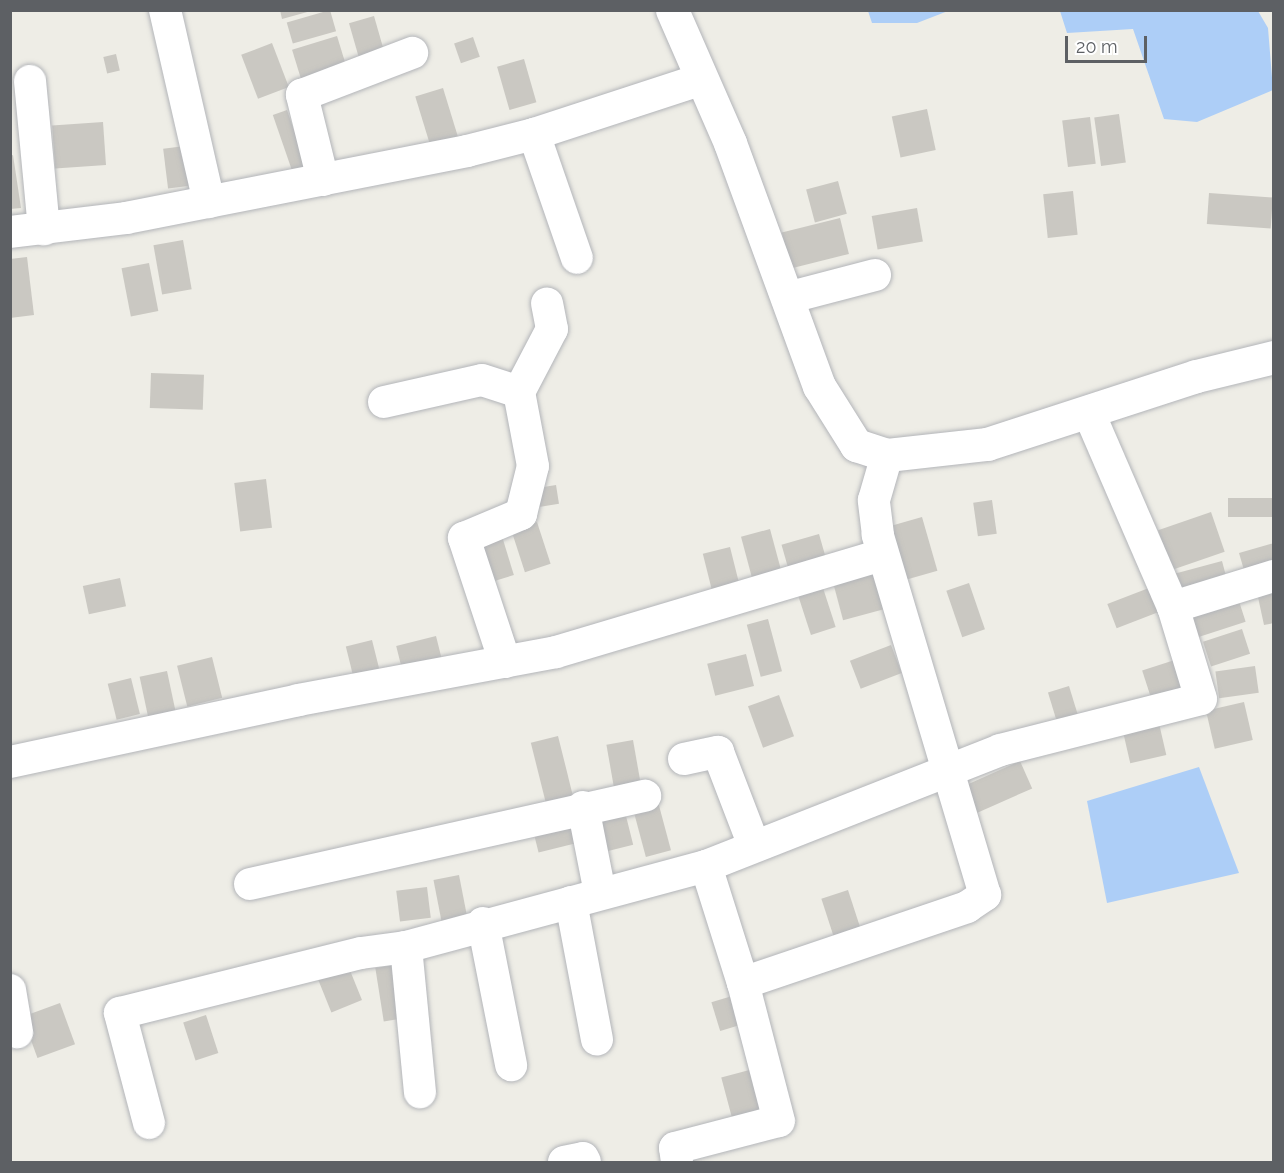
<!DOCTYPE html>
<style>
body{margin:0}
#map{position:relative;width:1284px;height:1173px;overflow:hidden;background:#eeede6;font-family:Raleway,sans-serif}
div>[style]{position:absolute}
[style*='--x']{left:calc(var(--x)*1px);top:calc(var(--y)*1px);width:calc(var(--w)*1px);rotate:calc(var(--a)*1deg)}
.water>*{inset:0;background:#adcef7}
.building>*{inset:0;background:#cac8c2;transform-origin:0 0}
.roads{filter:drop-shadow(0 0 2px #b3b5b9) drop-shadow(0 0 2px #b3b5b9)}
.minor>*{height:32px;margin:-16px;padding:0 16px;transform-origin:16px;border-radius:16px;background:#fff}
.tertiary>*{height:33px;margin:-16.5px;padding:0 16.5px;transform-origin:16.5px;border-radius:16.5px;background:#fff}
span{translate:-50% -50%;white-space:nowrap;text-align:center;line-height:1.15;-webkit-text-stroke:4.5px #fff;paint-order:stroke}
.frame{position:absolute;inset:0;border:12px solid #5d6064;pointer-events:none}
.scale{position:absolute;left:1065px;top:36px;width:82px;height:27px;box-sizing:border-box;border:3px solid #5d6064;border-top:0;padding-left:8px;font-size:18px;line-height:21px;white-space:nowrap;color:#5d6064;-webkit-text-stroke:4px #fff;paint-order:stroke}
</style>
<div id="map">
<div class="water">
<i style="clip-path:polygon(868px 11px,868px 10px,948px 11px,917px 23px,872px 23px)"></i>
<i style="clip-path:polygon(1060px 11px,1258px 11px,1268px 28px,1273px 90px,1197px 122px,1164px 119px,1133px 29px,1067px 33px)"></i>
<i style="clip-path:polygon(1199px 767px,1239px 873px,1107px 903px,1087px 801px)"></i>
</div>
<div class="building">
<i style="clip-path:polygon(280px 10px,311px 10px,311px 11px,282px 19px)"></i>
<i style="left:330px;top:10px;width:22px;height:45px;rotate:74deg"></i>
<i style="left:374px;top:16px;width:41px;height:26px;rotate:74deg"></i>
<i style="left:337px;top:36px;width:38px;height:47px;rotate:73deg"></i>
<i style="left:473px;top:37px;width:21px;height:20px;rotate:71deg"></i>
<i style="left:272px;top:43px;width:47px;height:33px;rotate:69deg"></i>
<i style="left:116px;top:54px;width:17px;height:13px;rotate:77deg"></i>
<i style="left:524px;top:59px;width:45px;height:28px;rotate:74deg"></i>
<i style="left:443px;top:88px;width:55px;height:29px;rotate:73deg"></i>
<i style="left:927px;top:109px;width:42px;height:36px;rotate:78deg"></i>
<i style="left:287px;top:110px;width:60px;height:15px;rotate:71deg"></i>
<i style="left:1119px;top:114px;width:49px;height:25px;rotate:82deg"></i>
<i style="left:1090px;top:117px;width:47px;height:28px;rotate:83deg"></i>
<i style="left:103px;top:122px;width:43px;height:51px;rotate:86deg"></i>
<i style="left:185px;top:146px;width:40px;height:22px;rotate:83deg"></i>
<i style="clip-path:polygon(13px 155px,21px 208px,10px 209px,10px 156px)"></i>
<i style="left:838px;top:181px;width:34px;height:33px;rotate:75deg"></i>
<i style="left:1073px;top:191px;width:44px;height:30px;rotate:84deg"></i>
<i style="left:1209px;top:193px;width:64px;height:31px;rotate:4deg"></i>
<i style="left:917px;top:208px;width:34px;height:46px;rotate:80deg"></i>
<i style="left:840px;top:218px;width:37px;height:60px;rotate:76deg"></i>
<i style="left:183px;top:240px;width:50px;height:30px;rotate:80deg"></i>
<i style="clip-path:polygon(27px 257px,34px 315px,10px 318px,10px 259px)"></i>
<i style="left:149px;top:263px;width:49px;height:28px;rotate:79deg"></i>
<i style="left:151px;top:373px;width:53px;height:35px;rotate:2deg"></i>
<i style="left:266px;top:479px;width:49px;height:32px;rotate:83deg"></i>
<i style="left:556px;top:485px;width:19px;height:28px;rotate:81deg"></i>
<i style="left:1274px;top:498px;width:19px;height:46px;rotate:90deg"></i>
<i style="left:992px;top:500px;width:34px;height:19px;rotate:82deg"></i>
<i style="left:1211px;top:512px;width:42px;height:56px;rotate:71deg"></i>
<i style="left:922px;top:517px;width:56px;height:40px;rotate:74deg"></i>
<i style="left:537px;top:522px;width:44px;height:27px;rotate:72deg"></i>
<i style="left:770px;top:529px;width:48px;height:30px;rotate:75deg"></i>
<i style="left:501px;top:533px;width:44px;height:32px;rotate:73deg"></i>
<i style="left:819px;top:534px;width:29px;height:39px;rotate:74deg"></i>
<i style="clip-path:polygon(1274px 543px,1274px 569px,1246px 577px,1239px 553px)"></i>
<i style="left:730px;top:547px;width:42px;height:28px;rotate:76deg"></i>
<i style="left:1222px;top:561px;width:23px;height:52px;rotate:75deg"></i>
<i style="left:871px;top:562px;width:49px;height:42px;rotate:75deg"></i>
<i style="left:120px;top:578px;width:29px;height:38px;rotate:78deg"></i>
<i style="left:969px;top:583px;width:49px;height:24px;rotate:71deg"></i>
<i style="clip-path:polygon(1274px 585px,1274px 623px,1264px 625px,1256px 588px)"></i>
<i style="left:1154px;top:586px;width:26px;height:50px;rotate:69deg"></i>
<i style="left:823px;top:588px;width:41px;height:26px;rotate:72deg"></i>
<i style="left:1237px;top:595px;width:28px;height:51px;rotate:72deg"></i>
<i style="left:768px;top:619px;width:54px;height:22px;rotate:75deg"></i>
<i style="left:1242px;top:629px;width:26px;height:41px;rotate:72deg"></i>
<i style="left:436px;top:636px;width:30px;height:41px;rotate:76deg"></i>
<i style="left:372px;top:640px;width:34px;height:27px;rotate:76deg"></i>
<i style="left:891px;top:645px;width:30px;height:44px;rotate:69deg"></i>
<i style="left:746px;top:654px;width:33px;height:40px;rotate:76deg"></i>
<i style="left:212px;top:657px;width:42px;height:36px;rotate:76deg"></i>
<i style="left:1184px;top:657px;width:32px;height:44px;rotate:72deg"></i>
<i style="left:1255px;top:666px;width:27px;height:40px;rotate:82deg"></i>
<i style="left:167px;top:671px;width:42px;height:28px;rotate:78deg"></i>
<i style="left:131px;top:678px;width:37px;height:24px;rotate:76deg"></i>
<i style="left:1069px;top:686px;width:34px;height:22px;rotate:73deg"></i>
<i style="left:779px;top:695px;width:44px;height:33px;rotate:70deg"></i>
<i style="left:1244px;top:702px;width:39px;height:39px;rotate:77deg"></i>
<i style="left:1158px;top:719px;width:37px;height:37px;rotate:77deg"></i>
<i style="left:558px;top:736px;width:67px;height:28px;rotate:76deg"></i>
<i style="left:633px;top:740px;width:53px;height:27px;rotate:80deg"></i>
<i style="left:1020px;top:761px;width:30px;height:60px;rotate:66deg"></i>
<i style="left:657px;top:798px;width:54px;height:26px;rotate:75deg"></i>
<i style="left:624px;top:808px;width:38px;height:33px;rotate:76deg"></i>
<i style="left:582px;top:820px;width:21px;height:50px;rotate:76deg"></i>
<i style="left:459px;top:875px;width:48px;height:26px;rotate:79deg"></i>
<i style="left:427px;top:887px;width:31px;height:31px;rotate:83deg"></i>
<i style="left:848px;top:890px;width:45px;height:28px;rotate:72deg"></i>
<i style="left:347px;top:963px;width:40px;height:33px;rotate:68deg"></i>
<i style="left:401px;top:964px;width:54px;height:26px;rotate:81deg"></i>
<i style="left:742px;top:993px;width:30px;height:32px;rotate:73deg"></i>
<i style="left:60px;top:1003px;width:44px;height:40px;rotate:70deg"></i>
<i style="left:206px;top:1015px;width:40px;height:24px;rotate:72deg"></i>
<i style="left:757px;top:1068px;width:42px;height:37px;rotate:75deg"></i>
</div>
<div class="roads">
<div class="minor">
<i style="--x:165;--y:10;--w:197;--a:77.1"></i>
<i style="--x:30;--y:81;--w:149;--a:84.6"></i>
<i style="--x:534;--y:134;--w:131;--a:70.9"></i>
<i style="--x:323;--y:180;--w:88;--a:-103.9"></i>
<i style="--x:302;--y:95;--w:118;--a:-20.9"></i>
<i style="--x:10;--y:232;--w:117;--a:-6.9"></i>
<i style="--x:126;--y:218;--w:348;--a:-11.1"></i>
<i style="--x:467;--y:151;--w:69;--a:-14.2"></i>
<i style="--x:534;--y:134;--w:174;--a:-18.1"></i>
<i style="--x:787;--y:298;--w:91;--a:-14.6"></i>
<i style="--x:384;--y:402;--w:100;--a:-12.7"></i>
<i style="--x:482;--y:380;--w:39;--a:18"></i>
<i style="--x:1089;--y:413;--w:211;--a:66.6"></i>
<i style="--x:505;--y:662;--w:131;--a:-108.3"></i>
<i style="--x:464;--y:538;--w:62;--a:-22.8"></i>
<i style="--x:521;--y:514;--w:49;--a:-76"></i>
<i style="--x:533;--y:466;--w:75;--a:-100.7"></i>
<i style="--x:519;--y:392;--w:71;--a:-62.4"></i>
<i style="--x:552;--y:329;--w:26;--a:-101"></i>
<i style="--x:684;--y:759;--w:35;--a:-12"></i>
<i style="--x:718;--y:752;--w:101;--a:69"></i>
<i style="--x:10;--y:762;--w:295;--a:-12.1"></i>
<i style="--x:298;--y:700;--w:262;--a:-10.5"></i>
<i style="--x:556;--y:652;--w:340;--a:-16.6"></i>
<i style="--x:583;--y:807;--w:88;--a:78.8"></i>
<i style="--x:706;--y:866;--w:123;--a:72.5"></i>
<i style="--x:250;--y:884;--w:405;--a:-12.6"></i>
<i style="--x:571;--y:902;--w:140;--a:79.3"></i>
<i style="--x:483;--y:923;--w:145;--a:78.8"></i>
<i style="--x:406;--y:947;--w:146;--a:84.5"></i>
<i style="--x:10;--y:990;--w:43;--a:80.5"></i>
<i style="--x:149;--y:1123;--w:114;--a:-104.8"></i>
<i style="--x:120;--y:1013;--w:248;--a:-14"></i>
<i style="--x:361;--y:953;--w:45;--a:-7.6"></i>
<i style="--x:406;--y:947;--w:311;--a:-15.1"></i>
<i style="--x:706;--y:866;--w:316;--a:-21.5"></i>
<i style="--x:1000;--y:750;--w:207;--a:-14.2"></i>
<i style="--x:1201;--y:699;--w:96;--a:-106.9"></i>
<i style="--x:1173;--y:607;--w:106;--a:-17.1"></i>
<i style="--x:564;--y:1162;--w:19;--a:-12"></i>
<i style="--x:583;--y:1158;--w:4;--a:63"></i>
<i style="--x:677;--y:1162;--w:14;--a:-98"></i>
<i style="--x:675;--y:1148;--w:107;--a:-14.6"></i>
<i style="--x:779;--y:1121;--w:143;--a:-104.6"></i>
<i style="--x:743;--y:983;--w:237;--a:-18.7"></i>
<i style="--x:967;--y:907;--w:22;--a:-34"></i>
<i style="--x:985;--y:895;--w:376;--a:-106.6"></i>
<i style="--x:878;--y:535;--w:35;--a:-97"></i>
<i style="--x:874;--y:500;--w:47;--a:-73.9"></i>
</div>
<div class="tertiary">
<i style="--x:672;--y:10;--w:145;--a:66.4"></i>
<i style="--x:730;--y:143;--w:259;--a:69.9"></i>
<i style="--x:819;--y:386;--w:70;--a:57.9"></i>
<i style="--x:856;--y:445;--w:33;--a:18"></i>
<i style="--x:887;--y:455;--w:101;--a:-6.3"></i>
<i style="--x:987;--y:444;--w:220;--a:-18"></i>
<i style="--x:1196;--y:376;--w:80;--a:-13.7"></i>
</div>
</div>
<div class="frame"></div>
<div class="scale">20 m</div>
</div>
